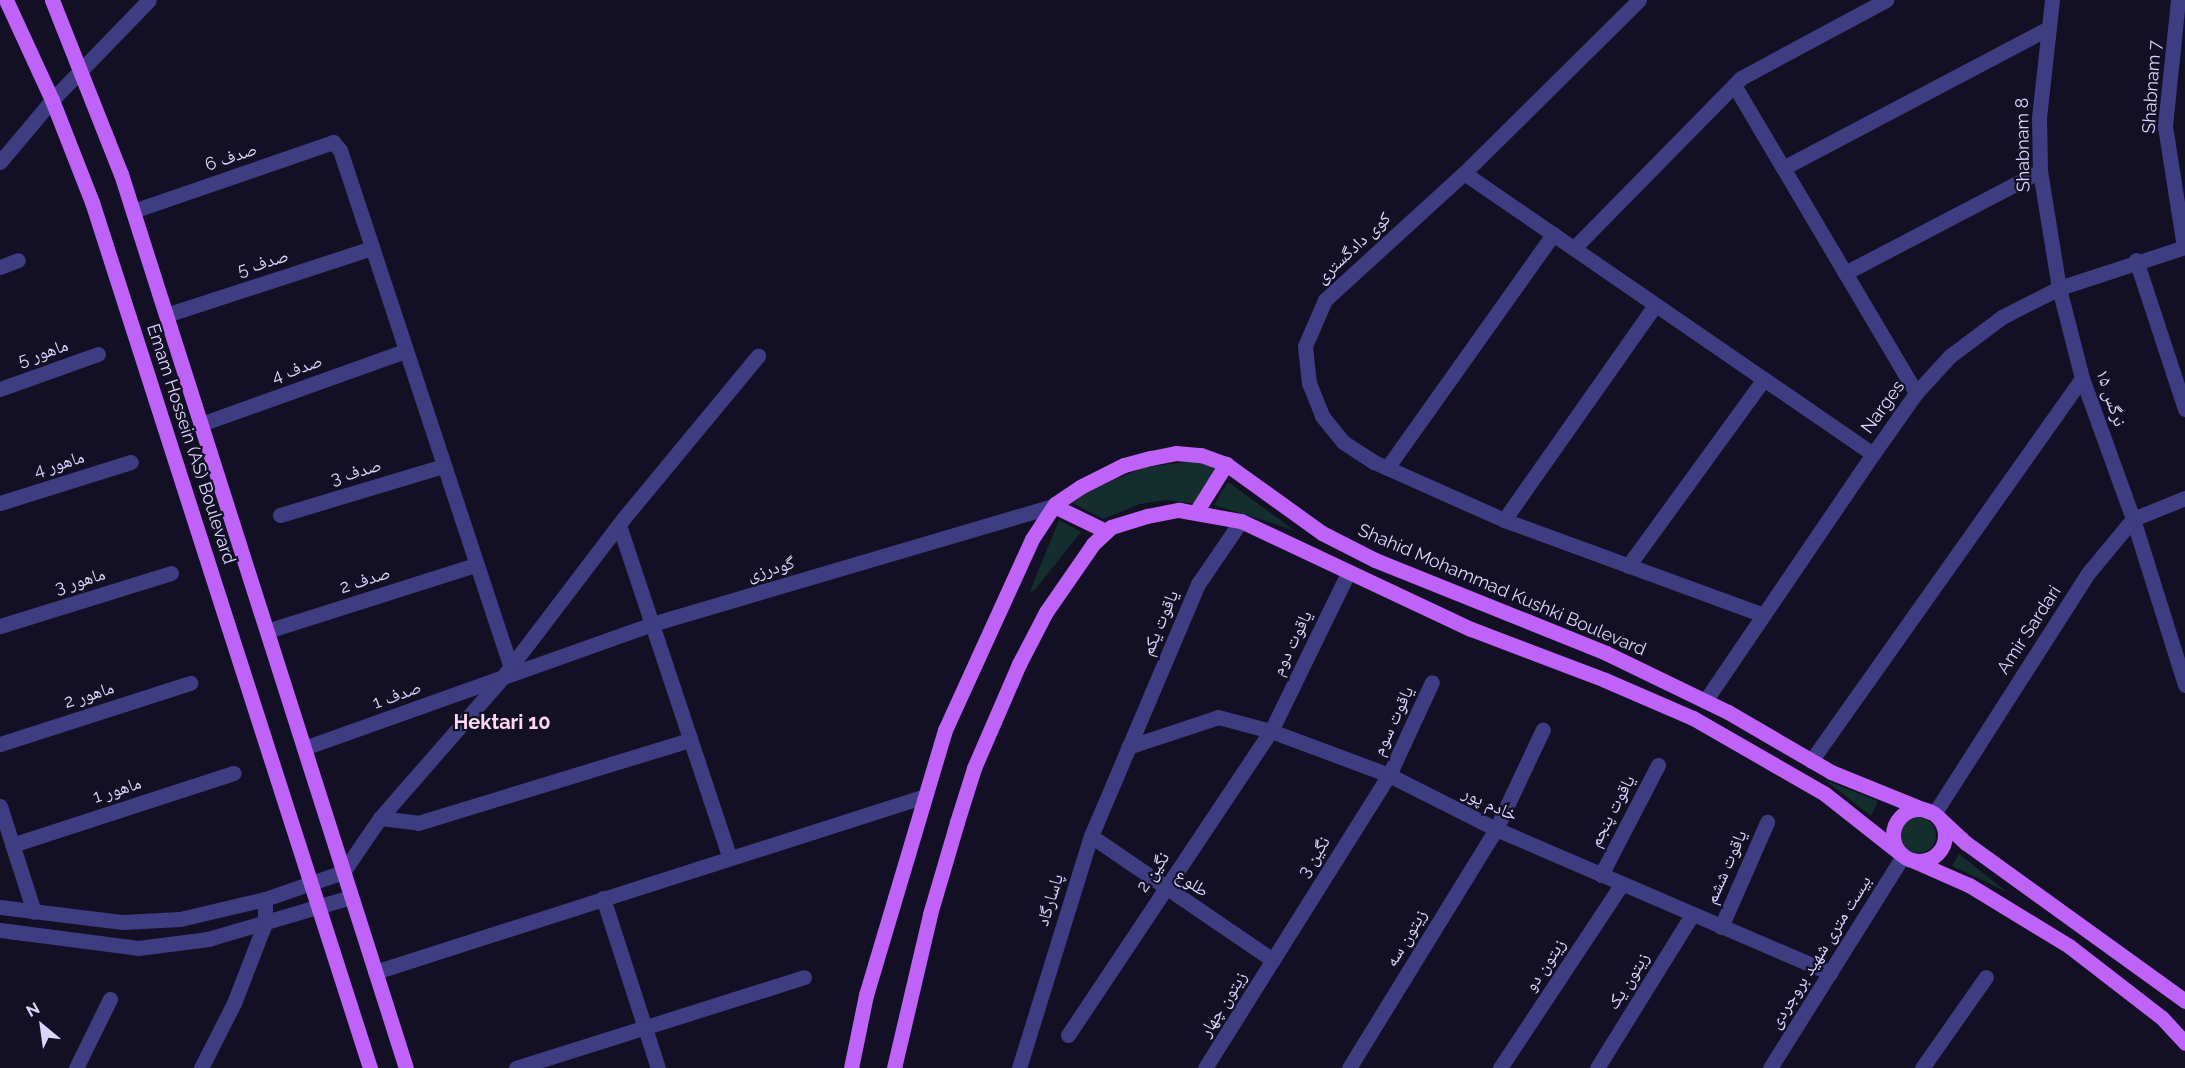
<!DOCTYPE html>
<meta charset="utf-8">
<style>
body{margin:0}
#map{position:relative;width:2185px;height:1068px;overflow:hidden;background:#131025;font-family:Raleway,"Noto Naskh Arabic",sans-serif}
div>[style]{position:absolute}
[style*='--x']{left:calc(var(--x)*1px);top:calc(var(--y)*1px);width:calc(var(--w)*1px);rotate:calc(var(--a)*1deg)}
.green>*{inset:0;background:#132e2d}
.round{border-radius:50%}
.minor>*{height:15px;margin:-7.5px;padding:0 7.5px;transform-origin:7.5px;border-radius:7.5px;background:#3f3d81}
.major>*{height:15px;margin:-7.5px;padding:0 7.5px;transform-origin:7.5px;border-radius:7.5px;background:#bf62f8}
.major>.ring{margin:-7.5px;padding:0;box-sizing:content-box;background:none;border:15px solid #bf62f8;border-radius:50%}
span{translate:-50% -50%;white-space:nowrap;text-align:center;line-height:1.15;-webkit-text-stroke:4.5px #131025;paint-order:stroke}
.street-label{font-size:18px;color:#dad5fd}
.neighbourhood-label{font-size:20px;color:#fdd7f0;font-weight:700}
.north{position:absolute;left:12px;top:996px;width:60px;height:60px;-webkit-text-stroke:4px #131025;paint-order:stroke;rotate:331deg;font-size:16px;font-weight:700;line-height:24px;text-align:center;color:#dad5fd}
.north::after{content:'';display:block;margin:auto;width:21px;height:27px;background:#dad5fd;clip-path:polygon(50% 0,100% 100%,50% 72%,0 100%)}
</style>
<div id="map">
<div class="green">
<i style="clip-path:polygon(1196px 461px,1216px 468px,1195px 504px,1166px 500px,1140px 504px,1103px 519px,1071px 502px,1085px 492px,1145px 467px)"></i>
<i style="clip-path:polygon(1228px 482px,1294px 530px,1214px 505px)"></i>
<i style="clip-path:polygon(1059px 520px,1081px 532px,1034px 591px,1030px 591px)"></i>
<i style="clip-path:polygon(1825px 780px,1878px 801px,1871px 816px)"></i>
<i class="round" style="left:1900px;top:817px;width:36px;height:36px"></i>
<i style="clip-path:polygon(1959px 854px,2007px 892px,1952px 866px)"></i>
</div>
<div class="minor">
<i style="--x:1639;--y:0;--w:246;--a:135.3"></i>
<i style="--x:1464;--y:173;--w:188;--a:137.6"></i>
<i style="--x:1325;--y:300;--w:50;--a:113.5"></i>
<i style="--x:1305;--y:346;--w:37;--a:84"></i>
<i style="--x:1309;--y:383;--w:35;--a:68"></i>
<i style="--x:1322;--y:416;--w:33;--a:51"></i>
<i style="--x:1343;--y:442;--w:37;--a:33"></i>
<i style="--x:1374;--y:462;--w:142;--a:24"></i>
<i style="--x:1504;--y:520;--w:276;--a:20.1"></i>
<i style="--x:2052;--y:0;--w:119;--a:96.3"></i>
<i style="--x:2039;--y:118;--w:53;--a:88.9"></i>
<i style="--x:2040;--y:171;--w:119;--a:80.8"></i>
<i style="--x:2059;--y:288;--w:93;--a:75.7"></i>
<i style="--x:2082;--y:378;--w:150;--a:70.1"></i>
<i style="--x:2133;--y:519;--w:174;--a:72.6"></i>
<i style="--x:2178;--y:0;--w:127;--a:95.9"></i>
<i style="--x:2165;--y:126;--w:122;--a:81.1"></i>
<i style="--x:1734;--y:85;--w:358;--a:59.4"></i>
<i style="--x:0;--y:162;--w:81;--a:-50"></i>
<i style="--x:52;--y:100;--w:139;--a:-45.9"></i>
<i style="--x:1783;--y:168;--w:298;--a:-27.8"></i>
<i style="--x:1464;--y:173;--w:496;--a:34.5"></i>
<i style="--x:133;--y:211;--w:212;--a:-19"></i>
<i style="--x:333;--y:142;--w:11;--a:49"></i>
<i style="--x:340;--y:150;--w:542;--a:71.73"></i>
<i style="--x:1574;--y:248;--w:238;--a:-45.5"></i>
<i style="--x:1741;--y:78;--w:165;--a:-28.3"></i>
<i style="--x:2136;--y:260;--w:157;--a:71.8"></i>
<i style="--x:0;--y:267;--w:19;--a:-21"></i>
<i style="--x:1845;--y:273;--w:220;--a:-27.6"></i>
<i style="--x:166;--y:315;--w:217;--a:-18"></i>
<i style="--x:0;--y:389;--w:104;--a:-19.7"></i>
<i style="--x:201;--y:424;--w:217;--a:-19.7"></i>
<i style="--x:1387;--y:468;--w:287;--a:-54.6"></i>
<i style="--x:0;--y:503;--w:137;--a:-17.4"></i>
<i style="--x:280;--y:515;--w:170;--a:-16.7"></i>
<i style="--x:1504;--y:520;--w:263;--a:-54.9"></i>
<i style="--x:619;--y:525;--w:351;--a:71.6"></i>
<i style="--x:1628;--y:566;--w:231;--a:-54"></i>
<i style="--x:0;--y:626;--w:179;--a:-17.2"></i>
<i style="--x:267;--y:631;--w:218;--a:-17.6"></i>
<i style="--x:1705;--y:701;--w:299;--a:-55.8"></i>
<i style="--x:1873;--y:454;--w:75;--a:-54.8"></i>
<i style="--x:1916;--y:393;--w:50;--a:-47.4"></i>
<i style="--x:1950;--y:356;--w:65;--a:-36.9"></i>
<i style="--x:2002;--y:317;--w:64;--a:-27"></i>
<i style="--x:2059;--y:288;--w:133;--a:-18"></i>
<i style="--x:0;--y:744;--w:200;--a:-17.8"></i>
<i style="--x:1128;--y:747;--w:95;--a:-18.4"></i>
<i style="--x:1218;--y:717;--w:55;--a:14.8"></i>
<i style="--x:1271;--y:731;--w:126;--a:20.4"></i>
<i style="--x:1389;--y:775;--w:120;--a:26.8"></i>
<i style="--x:1496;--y:829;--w:364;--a:23.3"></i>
<i style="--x:304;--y:748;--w:369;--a:-19.6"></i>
<i style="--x:652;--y:624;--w:419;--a:-16.4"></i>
<i style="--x:1811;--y:761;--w:469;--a:-54.7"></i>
<i style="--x:0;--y:806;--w:111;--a:72.2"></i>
<i style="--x:1934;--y:814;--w:287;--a:-57.4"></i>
<i style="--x:2089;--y:572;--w:69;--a:-50.3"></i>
<i style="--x:2133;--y:519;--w:56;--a:-22"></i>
<i style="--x:380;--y:818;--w:38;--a:7"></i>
<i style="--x:418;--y:823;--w:284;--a:-17"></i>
<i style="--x:1091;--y:836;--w:220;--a:34.3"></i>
<i style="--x:12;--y:845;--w:233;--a:-18"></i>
<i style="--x:1601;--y:875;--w:124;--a:-62.6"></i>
<i style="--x:603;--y:898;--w:179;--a:72.1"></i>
<i style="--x:0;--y:907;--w:124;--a:7"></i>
<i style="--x:123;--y:922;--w:57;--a:-3"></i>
<i style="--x:180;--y:919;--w:87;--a:-13.2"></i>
<i style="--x:265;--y:899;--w:83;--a:-19.1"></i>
<i style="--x:343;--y:872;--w:65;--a:-55.6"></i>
<i style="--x:380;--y:818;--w:186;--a:-48.9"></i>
<i style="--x:502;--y:678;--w:200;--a:-52.7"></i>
<i style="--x:623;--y:519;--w:212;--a:-50.4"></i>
<i style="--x:1721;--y:927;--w:115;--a:-66.3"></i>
<i style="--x:0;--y:930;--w:139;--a:7.4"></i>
<i style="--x:138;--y:948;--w:71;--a:-7.3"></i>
<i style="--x:208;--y:939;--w:149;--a:-16.4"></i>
<i style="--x:375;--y:972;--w:574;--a:-17.74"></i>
<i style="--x:1068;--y:1035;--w:366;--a:-56.3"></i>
<i style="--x:1271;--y:731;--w:176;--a:-64"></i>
<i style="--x:76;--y:1068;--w:77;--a:-63.8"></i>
<i style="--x:201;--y:1068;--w:73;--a:-63.1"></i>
<i style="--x:234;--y:1003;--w:86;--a:-68.8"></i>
<i style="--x:265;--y:923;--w:24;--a:-90"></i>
<i style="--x:516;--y:1068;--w:302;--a:-17.5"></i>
<i style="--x:1019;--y:1068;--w:243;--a:-72.8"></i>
<i style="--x:1091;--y:836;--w:274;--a:-67"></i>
<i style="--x:1198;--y:584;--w:76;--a:-55.7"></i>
<i style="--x:1205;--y:1068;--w:346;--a:-57.9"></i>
<i style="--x:1389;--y:775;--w:102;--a:-65.2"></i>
<i style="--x:1349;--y:1068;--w:281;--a:-58.4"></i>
<i style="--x:1496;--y:829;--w:110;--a:-64.8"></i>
<i style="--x:1500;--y:1068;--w:221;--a:-56.5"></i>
<i style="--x:1597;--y:1068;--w:180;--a:-58.2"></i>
<i style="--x:1770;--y:1068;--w:250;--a:-57.9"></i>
<i style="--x:1922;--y:1068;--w:111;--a:-54.9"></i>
</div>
<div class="major">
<i style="--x:6;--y:0;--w:110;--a:65.3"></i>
<i style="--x:52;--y:100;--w:110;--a:68.6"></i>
<i style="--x:92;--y:202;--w:910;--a:72.2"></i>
<i style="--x:52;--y:0;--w:187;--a:68.4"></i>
<i style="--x:121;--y:174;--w:938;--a:72.32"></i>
<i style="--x:1054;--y:506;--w:58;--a:25.7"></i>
<i style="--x:1196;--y:512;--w:57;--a:-58"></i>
<i class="ring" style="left:1893px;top:809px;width:37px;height:37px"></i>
<i style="--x:1939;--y:818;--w:37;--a:43"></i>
<i style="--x:1966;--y:843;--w:270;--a:35.8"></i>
<i style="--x:1914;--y:861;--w:60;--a:23.6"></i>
<i style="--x:1969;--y:885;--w:117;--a:31.4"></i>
<i style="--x:2069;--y:946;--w:118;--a:37.7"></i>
<i style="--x:2162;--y:1018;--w:34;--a:47"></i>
<i style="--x:851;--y:1068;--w:75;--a:-78.4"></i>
<i style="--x:866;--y:995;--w:277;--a:-73.4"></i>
<i style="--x:945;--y:730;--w:210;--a:-65.5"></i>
<i style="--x:1032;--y:539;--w:42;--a:-56.7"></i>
<i style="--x:1055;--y:504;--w:30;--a:-34"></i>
<i style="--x:1080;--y:487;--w:49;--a:-26.6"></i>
<i style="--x:1124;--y:465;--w:28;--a:-15"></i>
<i style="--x:1151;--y:458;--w:25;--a:-11"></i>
<i style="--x:1176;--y:453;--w:25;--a:5"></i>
<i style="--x:1201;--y:455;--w:27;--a:20"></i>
<i style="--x:1226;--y:464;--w:118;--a:35.7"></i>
<i style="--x:1322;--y:533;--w:59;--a:27"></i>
<i style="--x:1375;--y:560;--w:249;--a:21.9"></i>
<i style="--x:1606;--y:653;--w:136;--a:25.8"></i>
<i style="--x:1728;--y:712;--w:119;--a:30.2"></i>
<i style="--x:1831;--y:772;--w:107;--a:22"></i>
<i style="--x:894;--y:1068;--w:158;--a:-76.8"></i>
<i style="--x:930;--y:914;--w:96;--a:-73.6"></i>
<i style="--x:957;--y:822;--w:57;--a:-72.5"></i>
<i style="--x:974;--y:768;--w:113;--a:-66.6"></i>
<i style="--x:1019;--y:664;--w:59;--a:-62.6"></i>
<i style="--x:1046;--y:612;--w:83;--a:-55.3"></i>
<i style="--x:1093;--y:544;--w:25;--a:-43"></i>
<i style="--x:1111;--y:527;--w:38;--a:-17"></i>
<i style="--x:1147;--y:516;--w:33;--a:-11"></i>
<i style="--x:1179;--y:510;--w:63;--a:10.1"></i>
<i style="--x:1241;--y:521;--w:254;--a:25.2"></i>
<i style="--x:1471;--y:629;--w:143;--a:20.8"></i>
<i style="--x:1605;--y:680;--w:96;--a:23.4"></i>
<i style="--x:1693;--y:718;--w:152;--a:29.9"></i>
<i style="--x:1825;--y:794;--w:97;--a:38.3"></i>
</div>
<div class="street-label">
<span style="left:2152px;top:87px;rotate:-86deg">Shabnam 7</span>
<span style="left:2023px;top:145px;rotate:-91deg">Shabnam 8</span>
<span style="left:231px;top:157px;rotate:-19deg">صدف 6</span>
<span style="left:1353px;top:248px;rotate:-43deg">کوی دادگستری</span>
<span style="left:263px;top:263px;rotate:-18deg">صدف 5</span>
<span style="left:43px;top:353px;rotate:-19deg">ماهور 5</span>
<span style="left:297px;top:369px;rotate:-20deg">صدف 4</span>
<span style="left:2111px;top:398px;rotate:71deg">نرگس ۱۵</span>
<span style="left:1883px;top:407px;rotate:-54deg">Narges</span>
<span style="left:191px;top:444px;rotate:72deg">Emam Hossein (AS) Boulevard</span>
<span style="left:59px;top:464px;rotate:-17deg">ماهور 4</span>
<span style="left:356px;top:472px;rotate:-17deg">صدف 3</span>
<span style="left:771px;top:569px;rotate:-16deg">گودرزی</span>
<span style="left:365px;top:580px;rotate:-18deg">صدف 2</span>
<span style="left:80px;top:581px;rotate:-17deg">ماهور 3</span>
<span style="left:1502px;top:590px;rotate:23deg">Shahid Mohammad Kushki Boulevard</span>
<span style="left:1160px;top:623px;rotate:-67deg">یاقوت یکم</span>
<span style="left:2029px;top:630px;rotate:-57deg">Amir Sardari</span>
<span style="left:1292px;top:643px;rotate:-64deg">یاقوت دوم</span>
<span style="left:89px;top:695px;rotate:-18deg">ماهور 2</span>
<span style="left:397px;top:695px;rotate:-20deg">صدف 1</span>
<span style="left:1393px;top:721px;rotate:-65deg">یاقوت سوم</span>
<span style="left:117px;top:790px;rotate:-18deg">ماهور 1</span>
<span style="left:1490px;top:804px;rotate:25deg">خادم پور</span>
<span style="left:1612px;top:811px;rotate:-62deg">یاقوت پنجم</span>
<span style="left:1314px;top:857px;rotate:-58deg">نگین 3</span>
<span style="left:1726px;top:867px;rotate:-66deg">یاقوت ششم</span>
<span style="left:1153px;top:872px;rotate:-56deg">نگین 2</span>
<span style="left:1192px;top:883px;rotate:34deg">طلوع</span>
<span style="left:1050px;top:900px;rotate:-73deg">پاسارگاد</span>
<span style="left:1406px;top:938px;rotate:-59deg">زیتون سه</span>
<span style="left:1820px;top:952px;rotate:-58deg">بیست متری شهید بروجردی</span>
<span style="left:1545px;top:965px;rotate:-56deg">زیتون دو</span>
<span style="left:1628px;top:981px;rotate:-58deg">زیتون یک</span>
<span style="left:1223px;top:1004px;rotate:-58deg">زیتون چهار</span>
</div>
<div class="neighbourhood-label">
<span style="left:502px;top:722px">Hektari 10</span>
</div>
<div class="north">N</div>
</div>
